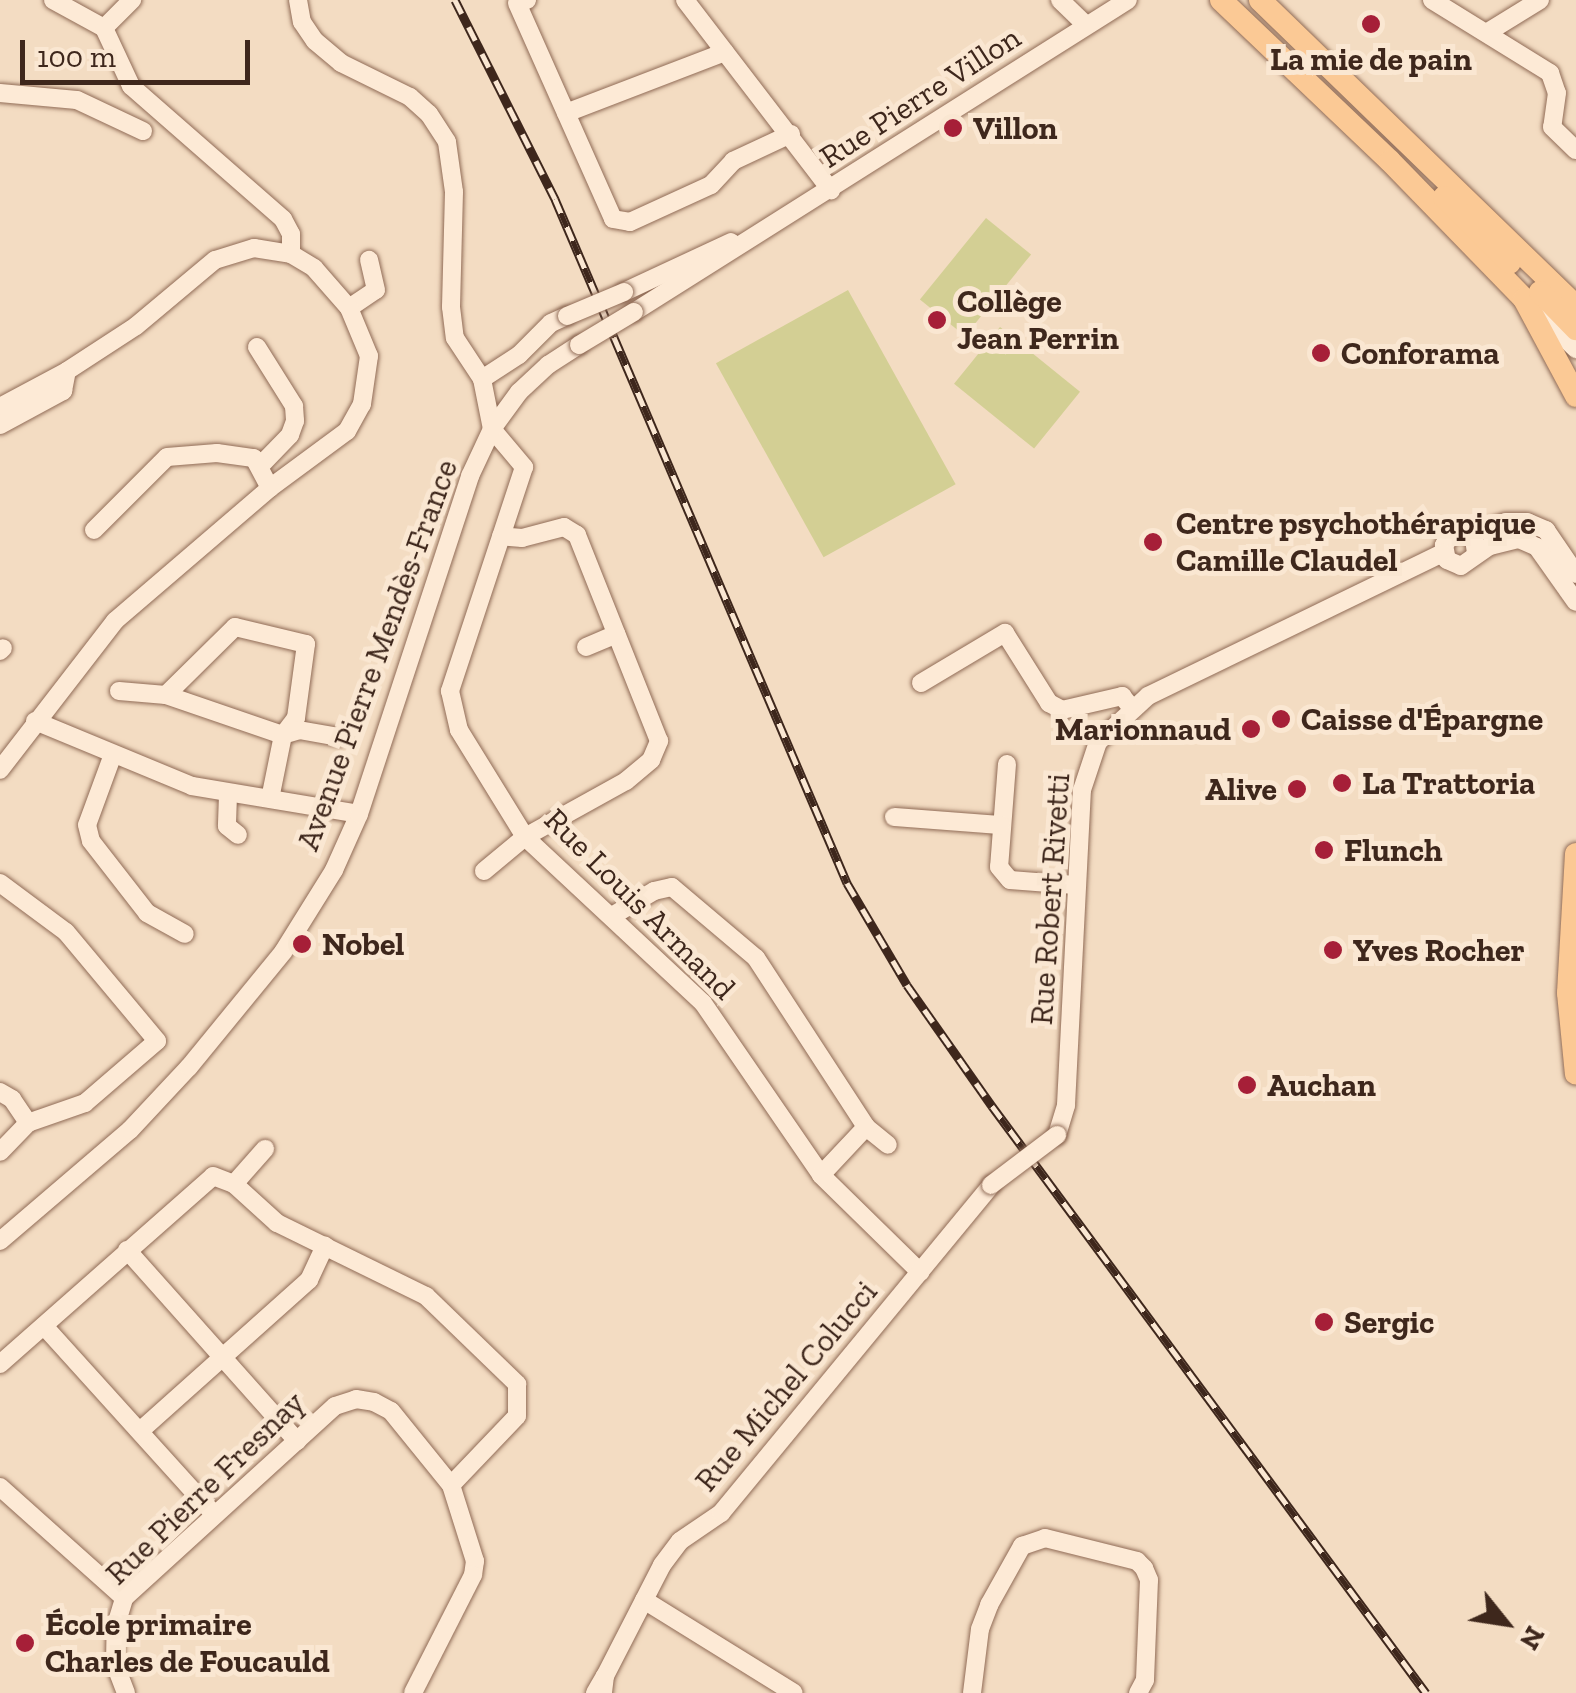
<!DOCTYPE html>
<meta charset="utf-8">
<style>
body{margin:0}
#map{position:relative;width:1576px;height:1693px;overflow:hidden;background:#f3dcc2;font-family:"Zilla Slab",serif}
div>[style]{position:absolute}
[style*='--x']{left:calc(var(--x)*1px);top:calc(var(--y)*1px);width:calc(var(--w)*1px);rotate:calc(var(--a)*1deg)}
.green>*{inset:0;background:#d3cf94;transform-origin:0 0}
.roads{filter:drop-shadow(0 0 2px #906b56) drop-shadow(0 0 2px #906b56)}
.minor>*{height:18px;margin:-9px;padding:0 9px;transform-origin:9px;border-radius:9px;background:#fdead6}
.major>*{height:22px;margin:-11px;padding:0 11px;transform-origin:11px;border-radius:11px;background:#fbc995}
.rail>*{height:9px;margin-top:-4.5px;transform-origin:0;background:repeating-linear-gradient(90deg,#fae7d2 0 15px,#3e271c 0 30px);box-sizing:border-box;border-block:2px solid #3e271c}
.bridges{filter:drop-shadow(0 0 2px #906b56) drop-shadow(0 0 2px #906b56)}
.minor-bridge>*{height:18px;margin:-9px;padding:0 9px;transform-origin:9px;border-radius:9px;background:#fdead6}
.dots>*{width:28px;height:28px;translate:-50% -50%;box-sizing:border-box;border:5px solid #fae7d2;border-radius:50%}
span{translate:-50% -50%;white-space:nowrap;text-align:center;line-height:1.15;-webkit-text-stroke:10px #fae7d2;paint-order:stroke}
.poi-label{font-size:32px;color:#3e271c;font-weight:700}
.left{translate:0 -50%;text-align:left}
.right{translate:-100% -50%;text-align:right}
.street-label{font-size:32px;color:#3e271c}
.north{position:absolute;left:1456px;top:1573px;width:100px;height:100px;-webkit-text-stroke:8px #fae7d2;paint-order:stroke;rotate:120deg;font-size:28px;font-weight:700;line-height:40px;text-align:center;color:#3e271c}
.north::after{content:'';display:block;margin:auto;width:35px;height:45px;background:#3e271c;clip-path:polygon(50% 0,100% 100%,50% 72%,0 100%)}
.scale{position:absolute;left:20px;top:40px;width:230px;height:45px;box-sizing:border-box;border:5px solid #3e271c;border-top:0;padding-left:12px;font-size:30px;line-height:35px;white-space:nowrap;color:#3e271c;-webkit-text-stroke:8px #fae7d2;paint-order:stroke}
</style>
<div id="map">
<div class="green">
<i style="left:986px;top:218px;width:58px;height:105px;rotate:39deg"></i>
<i style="left:848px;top:290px;width:222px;height:151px;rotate:61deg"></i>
<i style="left:1000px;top:327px;width:103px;height:73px;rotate:39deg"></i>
</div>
<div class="roads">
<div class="minor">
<i style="--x:53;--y:0;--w:58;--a:28.8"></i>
<i style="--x:104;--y:28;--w:64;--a:65"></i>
<i style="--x:131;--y:86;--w:202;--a:41.2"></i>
<i style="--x:283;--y:219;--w:17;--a:62"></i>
<i style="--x:291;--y:234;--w:20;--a:90"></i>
<i style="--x:298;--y:0;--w:22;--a:80"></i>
<i style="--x:302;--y:22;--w:23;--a:56"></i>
<i style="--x:315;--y:41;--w:34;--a:40"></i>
<i style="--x:341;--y:63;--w:77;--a:26.2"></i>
<i style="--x:410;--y:97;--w:25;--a:42"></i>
<i style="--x:429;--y:114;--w:33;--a:57"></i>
<i style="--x:447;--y:142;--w:50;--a:82"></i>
<i style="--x:454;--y:192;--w:115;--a:91.5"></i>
<i style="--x:451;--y:307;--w:31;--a:83"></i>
<i style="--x:455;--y:338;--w:49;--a:56.6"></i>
<i style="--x:482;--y:379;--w:51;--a:78.7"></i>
<i style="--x:492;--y:429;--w:50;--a:49.9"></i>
<i style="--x:524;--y:467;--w:236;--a:108.3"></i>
<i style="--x:450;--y:691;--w:40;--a:77"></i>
<i style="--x:459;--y:730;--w:126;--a:58.3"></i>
<i style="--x:525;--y:837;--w:243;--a:43"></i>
<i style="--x:703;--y:1003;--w:209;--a:55.5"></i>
<i style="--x:821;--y:1175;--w:139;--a:44.4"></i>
<i style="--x:527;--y:0;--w:10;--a:163"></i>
<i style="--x:517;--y:3;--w:236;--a:66"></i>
<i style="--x:613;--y:219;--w:17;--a:10"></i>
<i style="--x:630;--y:222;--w:89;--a:-24.6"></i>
<i style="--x:711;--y:185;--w:33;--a:-47"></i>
<i style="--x:733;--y:161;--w:64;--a:-25"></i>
<i style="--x:685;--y:0;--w:240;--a:52.5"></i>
<i style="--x:1060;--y:0;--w:36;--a:44"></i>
<i style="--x:1432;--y:0;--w:139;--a:31.7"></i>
<i style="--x:1550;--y:73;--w:21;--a:71"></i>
<i style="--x:1557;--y:93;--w:34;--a:98"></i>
<i style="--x:1552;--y:127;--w:33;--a:44"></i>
<i style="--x:104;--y:28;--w:40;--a:-45"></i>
<i style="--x:1488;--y:32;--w:61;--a:-31.6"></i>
<i style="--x:0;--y:93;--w:77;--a:5.2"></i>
<i style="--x:77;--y:100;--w:73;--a:25.2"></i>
<i style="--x:566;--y:113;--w:170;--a:-21"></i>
<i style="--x:624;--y:292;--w:118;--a:-25"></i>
<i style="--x:349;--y:308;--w:32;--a:-34"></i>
<i style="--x:376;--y:290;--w:31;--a:-103"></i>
<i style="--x:1535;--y:310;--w:57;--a:43.6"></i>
<i style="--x:634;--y:312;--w:584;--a:-32.28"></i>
<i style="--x:257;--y:347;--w:70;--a:57.9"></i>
<i style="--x:294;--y:406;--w:15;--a:86"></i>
<i style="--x:295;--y:421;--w:15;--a:110"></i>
<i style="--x:290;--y:435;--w:43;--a:134.1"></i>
<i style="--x:482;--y:379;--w:44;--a:-33"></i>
<i style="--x:519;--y:355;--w:45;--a:-45"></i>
<i style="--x:551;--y:323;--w:17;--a:-24"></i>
<i style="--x:0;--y:407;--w:76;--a:-28.2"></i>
<i style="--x:67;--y:371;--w:82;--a:-33.1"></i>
<i style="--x:136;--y:326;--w:103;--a:-39.9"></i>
<i style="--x:215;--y:260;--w:41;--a:-17.1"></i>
<i style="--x:254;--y:248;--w:37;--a:9"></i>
<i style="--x:291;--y:254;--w:27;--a:31"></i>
<i style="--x:314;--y:268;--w:53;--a:48.8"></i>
<i style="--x:349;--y:308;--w:52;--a:67.4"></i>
<i style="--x:369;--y:356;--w:49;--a:98.3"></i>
<i style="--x:362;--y:404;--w:31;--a:119"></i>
<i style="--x:347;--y:431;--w:96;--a:143.5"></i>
<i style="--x:270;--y:488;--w:204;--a:139.4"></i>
<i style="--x:115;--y:621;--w:188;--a:127.7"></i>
<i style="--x:0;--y:425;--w:72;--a:-28.4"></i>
<i style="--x:63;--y:391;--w:20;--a:-79"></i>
<i style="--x:94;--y:530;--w:103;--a:-45"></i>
<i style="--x:167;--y:457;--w:50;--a:-4.6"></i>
<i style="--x:217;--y:453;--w:37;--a:8"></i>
<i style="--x:254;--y:458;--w:34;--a:62"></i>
<i style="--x:1468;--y:535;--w:40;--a:-18.9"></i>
<i style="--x:1506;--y:522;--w:21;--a:0"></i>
<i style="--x:1527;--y:522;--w:21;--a:23"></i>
<i style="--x:1546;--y:530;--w:53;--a:55.7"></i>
<i style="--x:1476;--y:553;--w:14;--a:-98"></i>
<i style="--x:1474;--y:539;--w:13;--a:-151"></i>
<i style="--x:1463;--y:533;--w:11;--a:170"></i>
<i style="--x:1452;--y:535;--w:13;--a:129"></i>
<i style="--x:1444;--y:545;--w:15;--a:79"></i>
<i style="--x:1447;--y:560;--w:15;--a:23"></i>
<i style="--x:1461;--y:566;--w:35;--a:-35"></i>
<i style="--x:1490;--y:546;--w:30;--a:-14"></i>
<i style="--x:1519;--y:539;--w:20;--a:24"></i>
<i style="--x:1537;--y:547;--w:67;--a:54.7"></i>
<i style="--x:586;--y:647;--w:33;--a:-23"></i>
<i style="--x:0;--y:651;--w:4;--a:-45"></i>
<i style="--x:921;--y:683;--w:98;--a:-30.8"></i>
<i style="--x:1005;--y:633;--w:83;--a:57.8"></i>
<i style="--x:1049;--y:703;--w:15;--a:28"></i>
<i style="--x:1062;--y:710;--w:62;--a:-13.1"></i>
<i style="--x:1122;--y:696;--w:14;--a:51"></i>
<i style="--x:119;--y:691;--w:47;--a:4.9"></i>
<i style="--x:166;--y:695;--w:97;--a:-44.6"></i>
<i style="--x:235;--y:627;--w:73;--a:13.5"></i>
<i style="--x:306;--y:644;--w:75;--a:97.7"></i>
<i style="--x:296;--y:718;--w:21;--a:127"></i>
<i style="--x:283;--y:735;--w:65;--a:101.5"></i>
<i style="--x:166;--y:695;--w:124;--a:18.9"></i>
<i style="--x:283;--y:735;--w:17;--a:-17"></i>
<i style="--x:299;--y:730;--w:41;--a:9.9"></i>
<i style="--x:35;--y:721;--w:170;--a:22.5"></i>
<i style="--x:192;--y:786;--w:169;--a:9.5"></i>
<i style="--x:112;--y:757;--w:72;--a:110.2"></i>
<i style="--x:87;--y:825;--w:16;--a:76"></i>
<i style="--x:91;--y:841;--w:91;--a:52.1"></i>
<i style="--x:147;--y:913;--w:43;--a:28.9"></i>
<i style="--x:1007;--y:764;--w:103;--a:94.4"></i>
<i style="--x:999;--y:867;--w:17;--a:50"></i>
<i style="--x:1010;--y:880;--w:65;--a:4.4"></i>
<i style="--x:228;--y:795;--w:31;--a:92"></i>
<i style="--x:227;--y:826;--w:14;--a:39"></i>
<i style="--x:894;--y:817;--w:107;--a:4.3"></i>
<i style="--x:484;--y:871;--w:53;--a:-39.7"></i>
<i style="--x:525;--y:837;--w:115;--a:-29"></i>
<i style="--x:626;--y:781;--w:33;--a:-40"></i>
<i style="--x:651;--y:760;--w:21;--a:-67"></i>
<i style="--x:659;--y:741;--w:222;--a:-111.7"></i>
<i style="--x:577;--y:535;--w:15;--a:-148"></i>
<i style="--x:564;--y:527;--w:43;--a:165.3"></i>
<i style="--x:522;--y:538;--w:21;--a:-175"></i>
<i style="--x:0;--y:883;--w:82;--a:36.6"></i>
<i style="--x:66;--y:932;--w:142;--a:50.1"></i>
<i style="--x:157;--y:1041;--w:95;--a:139.3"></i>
<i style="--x:85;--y:1103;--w:60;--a:160.7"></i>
<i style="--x:612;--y:916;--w:49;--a:-30.8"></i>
<i style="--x:654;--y:891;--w:18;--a:-13"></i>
<i style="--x:672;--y:887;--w:110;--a:40.2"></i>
<i style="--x:756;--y:958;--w:202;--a:56.9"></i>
<i style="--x:866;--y:1127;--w:28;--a:39"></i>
<i style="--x:0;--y:1092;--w:14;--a:30"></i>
<i style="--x:12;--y:1099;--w:29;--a:56"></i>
<i style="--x:28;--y:1123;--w:40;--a:134"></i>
<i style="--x:1057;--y:1135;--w:31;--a:-73"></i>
<i style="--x:1066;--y:1105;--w:315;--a:-87.1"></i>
<i style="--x:1082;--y:790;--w:51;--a:-71.6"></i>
<i style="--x:1098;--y:742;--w:68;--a:-42.6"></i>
<i style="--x:1148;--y:696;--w:328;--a:-25.9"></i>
<i style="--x:821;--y:1175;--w:66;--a:-46.8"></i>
<i style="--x:234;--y:1184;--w:47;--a:-48.5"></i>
<i style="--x:0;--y:1241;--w:171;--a:-40.5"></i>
<i style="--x:130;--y:1130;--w:86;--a:-46.9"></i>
<i style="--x:189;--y:1067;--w:149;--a:-50.7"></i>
<i style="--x:283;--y:952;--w:97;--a:-58.1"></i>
<i style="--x:334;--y:870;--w:61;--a:-65.9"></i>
<i style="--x:359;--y:814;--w:356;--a:-71.8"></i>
<i style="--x:470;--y:476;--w:52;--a:-64.9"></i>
<i style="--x:492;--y:429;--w:46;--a:-53.9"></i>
<i style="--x:519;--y:392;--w:40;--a:-43"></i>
<i style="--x:548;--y:365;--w:37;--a:-33"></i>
<i style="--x:127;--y:1250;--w:256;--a:48.3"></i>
<i style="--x:44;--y:1326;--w:252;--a:47.9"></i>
<i style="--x:0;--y:1364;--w:284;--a:-41.4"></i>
<i style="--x:213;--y:1176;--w:22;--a:21"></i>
<i style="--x:234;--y:1184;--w:58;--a:42.2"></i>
<i style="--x:277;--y:1223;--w:166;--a:26.1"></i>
<i style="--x:426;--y:1296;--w:127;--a:44"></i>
<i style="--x:517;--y:1384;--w:32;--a:90"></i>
<i style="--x:517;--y:1416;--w:95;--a:133.7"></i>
<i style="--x:140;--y:1431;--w:227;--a:-41.8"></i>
<i style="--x:309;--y:1280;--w:38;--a:-65"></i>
<i style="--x:0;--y:1487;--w:166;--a:41.8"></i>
<i style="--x:644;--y:1600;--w:176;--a:31.8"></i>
<i style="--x:605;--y:1676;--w:125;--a:-62.8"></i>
<i style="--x:662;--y:1565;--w:30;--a:-53"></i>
<i style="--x:680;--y:1541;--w:50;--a:-34.3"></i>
<i style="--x:721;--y:1513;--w:425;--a:-50.5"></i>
<i style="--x:126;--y:1693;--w:31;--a:-111"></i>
<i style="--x:115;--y:1664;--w:39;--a:-89"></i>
<i style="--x:116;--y:1625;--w:28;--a:-73"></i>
<i style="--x:124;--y:1598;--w:285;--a:-42.3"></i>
<i style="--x:335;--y:1406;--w:22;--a:-18"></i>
<i style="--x:356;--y:1399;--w:18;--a:9"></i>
<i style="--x:374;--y:1402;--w:19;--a:28"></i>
<i style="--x:391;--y:1411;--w:95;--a:51"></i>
<i style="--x:451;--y:1485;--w:80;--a:72.5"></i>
<i style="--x:475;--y:1561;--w:14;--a:98"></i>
<i style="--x:473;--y:1575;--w:132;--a:117"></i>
<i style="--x:595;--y:1693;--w:20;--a:-60"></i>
<i style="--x:605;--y:1676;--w:17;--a:97"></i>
<i style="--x:972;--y:1693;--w:64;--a:-82.9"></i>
<i style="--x:980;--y:1629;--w:26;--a:-69"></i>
<i style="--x:989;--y:1605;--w:68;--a:-60.8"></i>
<i style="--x:1022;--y:1546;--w:24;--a:-19"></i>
<i style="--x:1045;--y:1538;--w:95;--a:14"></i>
<i style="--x:1137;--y:1561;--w:10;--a:45"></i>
<i style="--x:1144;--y:1568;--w:13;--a:67"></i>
<i style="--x:1149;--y:1580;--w:100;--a:92.3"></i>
<i style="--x:1145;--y:1680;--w:15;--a:118"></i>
</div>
<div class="major">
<i style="--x:1221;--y:0;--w:233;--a:43.6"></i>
<i style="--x:1390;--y:161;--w:192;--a:45.8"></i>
<i style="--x:1524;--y:299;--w:110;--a:61.8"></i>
<i style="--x:1260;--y:0;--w:440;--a:44.1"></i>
<i style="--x:1444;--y:197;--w:93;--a:45"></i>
<i style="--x:1540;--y:292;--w:52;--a:45.8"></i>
<i style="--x:1576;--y:854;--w:139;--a:93.3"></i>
<i style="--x:1568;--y:993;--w:81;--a:84.4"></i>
</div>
</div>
<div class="rail">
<i style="--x:455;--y:0;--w:223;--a:63.3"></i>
<i style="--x:555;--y:199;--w:744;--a:66.88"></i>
<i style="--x:847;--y:883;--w:118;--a:59.5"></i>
<i style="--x:907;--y:985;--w:148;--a:54.9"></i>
<i style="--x:992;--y:1106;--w:730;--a:53.52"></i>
</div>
<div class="bridges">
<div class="minor-bridge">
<i style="--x:567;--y:316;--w:62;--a:-22.8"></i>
<i style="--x:579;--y:345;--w:64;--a:-31"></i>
<i style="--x:991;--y:1185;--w:83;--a:-37.1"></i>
</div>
</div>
<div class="dots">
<i style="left:1371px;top:24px;background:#a61f38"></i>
<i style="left:953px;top:128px;background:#a61f38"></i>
<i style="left:937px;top:320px;background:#a61f38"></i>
<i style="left:1321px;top:353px;background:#a61f38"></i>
<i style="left:1153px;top:542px;background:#a61f38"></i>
<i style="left:1281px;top:719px;background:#a61f38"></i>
<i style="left:1251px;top:729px;background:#a61f38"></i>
<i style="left:1342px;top:783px;background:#a61f38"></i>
<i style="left:1297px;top:789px;background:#a61f38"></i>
<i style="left:1324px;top:850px;background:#a61f38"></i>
<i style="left:302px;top:944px;background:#a61f38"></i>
<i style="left:1333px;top:950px;background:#a61f38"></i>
<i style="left:1247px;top:1085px;background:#a61f38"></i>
<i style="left:1324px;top:1322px;background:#a61f38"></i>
<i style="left:25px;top:1643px;background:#a61f38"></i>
</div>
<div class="poi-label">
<span style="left:1371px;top:59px">La mie de pain</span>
<span class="left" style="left:973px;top:128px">Villon</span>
<span class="left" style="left:957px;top:320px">Collège<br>Jean Perrin</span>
<span class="left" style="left:1341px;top:353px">Conforama</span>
<span class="left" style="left:1176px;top:542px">Centre psychothérapique<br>Camille Claudel</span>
<span class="left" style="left:1301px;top:719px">Caisse d'Épargne</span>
<span class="right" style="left:1231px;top:729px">Marionnaud</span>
<span class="left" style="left:1362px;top:783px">La Trattoria</span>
<span class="right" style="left:1277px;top:789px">Alive</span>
<span class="left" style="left:1344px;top:850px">Flunch</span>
<span class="left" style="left:322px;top:944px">Nobel</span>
<span class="left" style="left:1353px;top:950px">Yves Rocher</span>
<span class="left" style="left:1267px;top:1085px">Auchan</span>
<span class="left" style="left:1344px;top:1322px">Sergic</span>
<span class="left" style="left:45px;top:1643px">École primaire<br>Charles de Foucauld</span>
</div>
<div class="street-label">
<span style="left:920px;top:97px;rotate:-33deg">Rue Pierre Villon</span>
<span style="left:377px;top:655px;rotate:-70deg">Avenue Pierre Mendès-France</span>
<span style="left:1050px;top:899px;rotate:-86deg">Rue Robert Rivetti</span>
<span style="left:640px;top:904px;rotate:45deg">Rue Louis Armand</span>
<span style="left:786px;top:1386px;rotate:-50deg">Rue Michel Colucci</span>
<span style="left:205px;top:1488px;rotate:-44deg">Rue Pierre Fresnay</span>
</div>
<div class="north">N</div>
<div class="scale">100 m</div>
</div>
